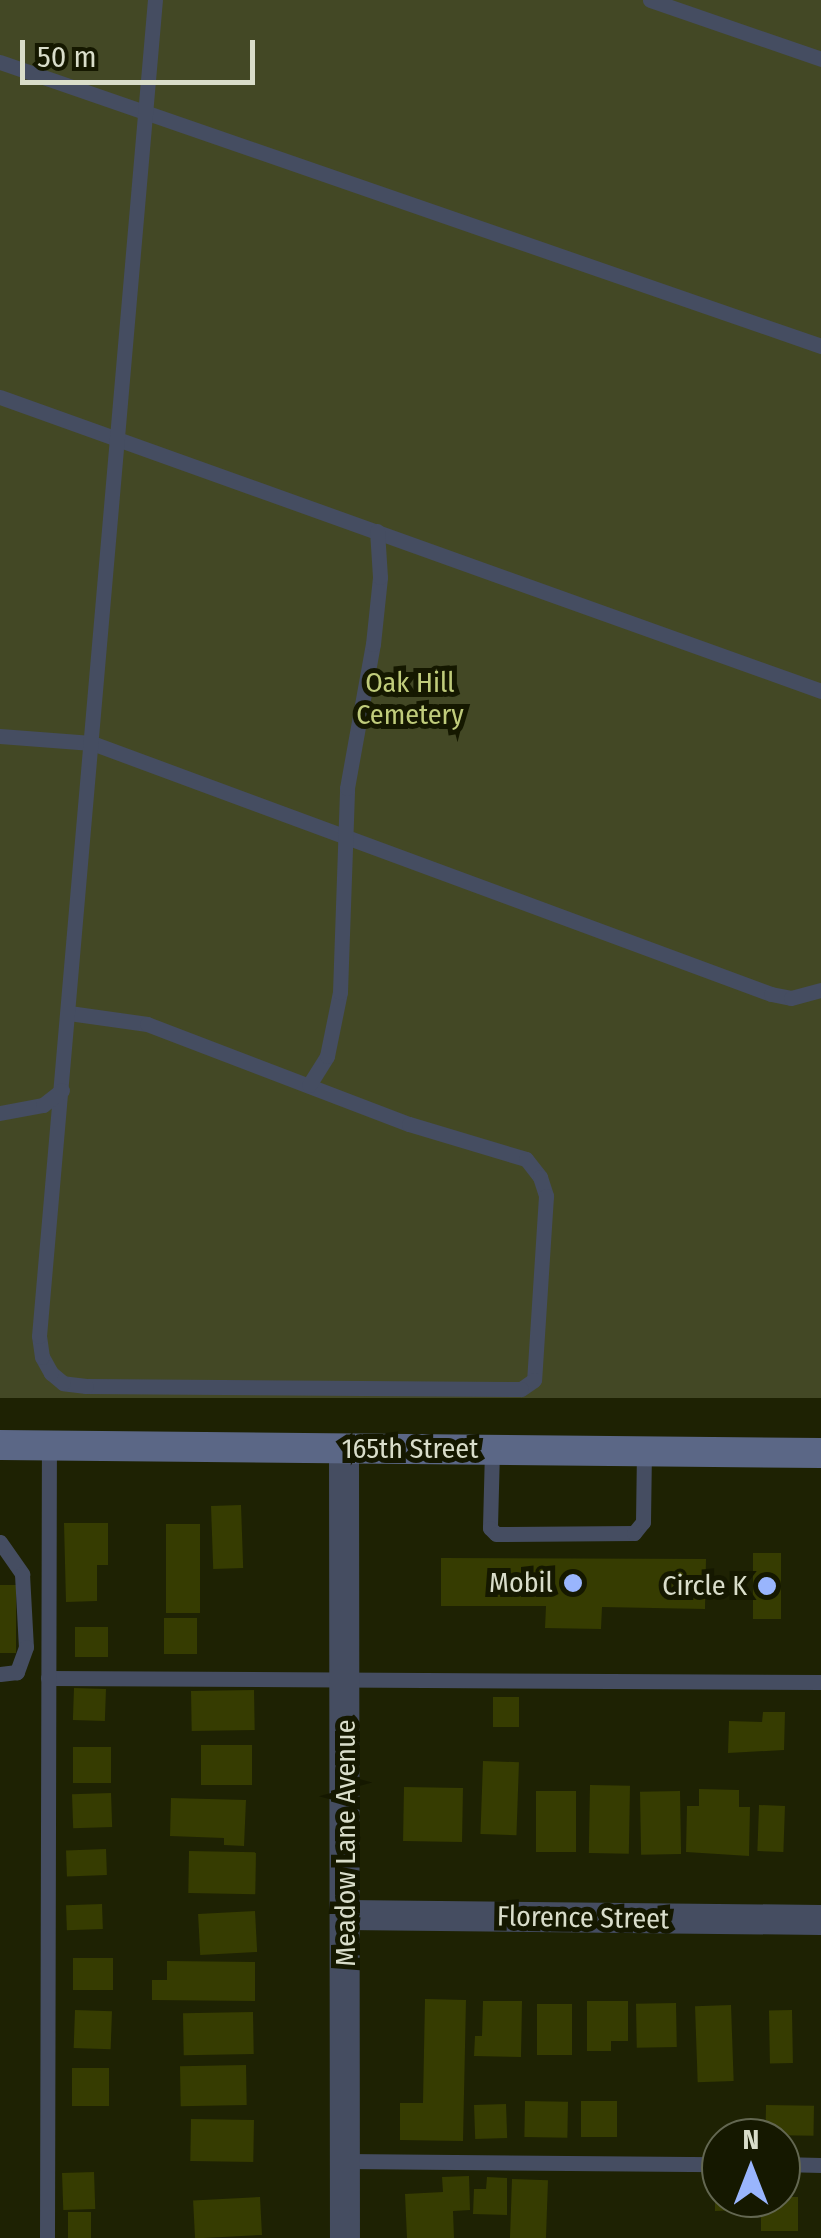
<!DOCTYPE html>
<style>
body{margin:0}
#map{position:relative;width:821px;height:2238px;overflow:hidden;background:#1e2203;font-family:"Fira Sans Condensed",sans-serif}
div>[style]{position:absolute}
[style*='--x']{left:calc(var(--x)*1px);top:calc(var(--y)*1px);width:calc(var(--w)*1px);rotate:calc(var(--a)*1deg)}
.green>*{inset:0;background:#434825;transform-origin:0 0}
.building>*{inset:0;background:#363c01;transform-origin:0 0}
.service>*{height:15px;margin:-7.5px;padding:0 7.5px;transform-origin:7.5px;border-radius:7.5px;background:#454d61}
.minor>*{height:30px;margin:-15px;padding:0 15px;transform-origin:15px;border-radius:15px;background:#454d61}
.secondary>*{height:30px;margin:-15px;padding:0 15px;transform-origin:15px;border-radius:15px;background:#5b6786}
.dots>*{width:28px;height:28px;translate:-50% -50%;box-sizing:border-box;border:5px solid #151800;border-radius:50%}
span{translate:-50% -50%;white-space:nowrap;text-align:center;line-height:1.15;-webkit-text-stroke:10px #151800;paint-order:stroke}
.park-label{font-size:28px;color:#c0cc7b}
.street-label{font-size:28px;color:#d9ddca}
.poi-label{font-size:28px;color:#d9ddca}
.right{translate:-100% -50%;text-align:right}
.north{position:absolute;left:701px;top:2118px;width:100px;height:100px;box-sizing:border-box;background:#151800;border:2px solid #636751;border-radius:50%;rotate:0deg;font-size:28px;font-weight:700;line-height:40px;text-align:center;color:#d9ddca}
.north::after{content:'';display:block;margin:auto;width:35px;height:45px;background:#99b5fd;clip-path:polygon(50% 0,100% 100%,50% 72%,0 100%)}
.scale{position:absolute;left:20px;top:40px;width:235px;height:45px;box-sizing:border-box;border:5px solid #d9ddca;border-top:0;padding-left:12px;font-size:30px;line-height:35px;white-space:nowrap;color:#d9ddca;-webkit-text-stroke:8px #151800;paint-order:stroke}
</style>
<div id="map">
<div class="green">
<i style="left:0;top:0;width:821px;height:1398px"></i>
</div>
<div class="building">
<i style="left:241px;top:1505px;width:63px;height:30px;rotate:88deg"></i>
<i style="clip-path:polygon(64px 1523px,108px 1523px,108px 1565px,97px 1565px,97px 1601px,66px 1602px)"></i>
<i style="left:166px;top:1524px;width:34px;height:89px"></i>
<i style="left:753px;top:1553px;width:28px;height:66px"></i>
<i style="clip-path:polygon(441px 1558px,706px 1559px,705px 1609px,602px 1607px,601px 1629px,545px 1628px,546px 1606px,441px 1606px)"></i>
<i style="left:0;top:1585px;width:16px;height:68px"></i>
<i style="left:197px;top:1618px;width:36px;height:33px;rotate:90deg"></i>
<i style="left:108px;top:1627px;width:30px;height:33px;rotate:90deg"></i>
<i style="left:74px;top:1688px;width:32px;height:32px;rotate:2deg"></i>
<i style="left:254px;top:1690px;width:40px;height:63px;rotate:89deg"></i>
<i style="left:493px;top:1697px;width:26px;height:30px"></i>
<i style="clip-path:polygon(763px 1712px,785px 1712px,784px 1750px,728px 1753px,729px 1721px,762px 1722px)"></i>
<i style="left:201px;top:1745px;width:51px;height:40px"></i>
<i style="left:73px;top:1747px;width:38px;height:36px"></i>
<i style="left:483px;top:1761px;width:36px;height:73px;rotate:2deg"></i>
<i style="left:590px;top:1785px;width:40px;height:68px;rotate:1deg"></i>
<i style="left:404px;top:1787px;width:59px;height:54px;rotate:1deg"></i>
<i style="clip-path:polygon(699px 1789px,739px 1790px,739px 1807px,750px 1807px,749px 1856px,686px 1852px,687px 1806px,699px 1806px)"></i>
<i style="left:536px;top:1791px;width:40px;height:61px"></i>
<i style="left:680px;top:1791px;width:63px;height:40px;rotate:89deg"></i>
<i style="left:111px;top:1793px;width:34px;height:39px;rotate:88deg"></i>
<i style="clip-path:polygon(171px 1798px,246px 1800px,244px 1846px,224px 1845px,224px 1838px,170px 1836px)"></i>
<i style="left:759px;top:1805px;width:26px;height:46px;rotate:2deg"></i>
<i style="left:106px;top:1849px;width:26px;height:40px;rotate:88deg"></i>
<i style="left:189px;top:1851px;width:67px;height:42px;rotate:1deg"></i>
<i style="left:102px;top:1904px;width:25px;height:36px;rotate:88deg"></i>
<i style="left:255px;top:1911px;width:41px;height:57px;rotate:87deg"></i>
<i style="left:73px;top:1958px;width:40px;height:32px"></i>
<i style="clip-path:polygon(167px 1961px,255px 1962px,255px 2001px,152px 2000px,152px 1980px,167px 1980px)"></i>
<i style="clip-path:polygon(425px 1999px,466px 2000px,463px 2141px,400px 2140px,400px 2103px,423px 2103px)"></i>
<i style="clip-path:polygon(483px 2001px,522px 2001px,521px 2057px,474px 2056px,475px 2036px,482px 2036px)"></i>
<i style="clip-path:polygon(587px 2001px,628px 2001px,628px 2041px,611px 2041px,611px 2051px,587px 2051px)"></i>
<i style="left:676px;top:2003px;width:44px;height:40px;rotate:89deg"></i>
<i style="left:537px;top:2004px;width:35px;height:51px"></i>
<i style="left:731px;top:2005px;width:76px;height:36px;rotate:88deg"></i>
<i style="left:75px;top:2010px;width:37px;height:38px;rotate:2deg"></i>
<i style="left:792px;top:2010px;width:53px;height:23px;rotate:89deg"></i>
<i style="left:253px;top:2012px;width:42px;height:70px;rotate:89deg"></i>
<i style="left:246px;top:2065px;width:40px;height:66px;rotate:89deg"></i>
<i style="left:72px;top:2068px;width:37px;height:38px"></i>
<i style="left:525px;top:2101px;width:43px;height:36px;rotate:1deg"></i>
<i style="left:617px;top:2101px;width:36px;height:36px;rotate:90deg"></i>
<i style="left:506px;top:2104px;width:34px;height:32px;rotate:88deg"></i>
<i style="left:766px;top:2105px;width:48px;height:30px;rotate:1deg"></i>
<i style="left:191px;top:2119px;width:63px;height:42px;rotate:1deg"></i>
<i style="left:94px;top:2172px;width:37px;height:32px;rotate:88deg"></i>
<i style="clip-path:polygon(469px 2176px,470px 2210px,453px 2211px,454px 2238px,407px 2238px,405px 2194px,443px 2192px,442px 2177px)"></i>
<i style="clip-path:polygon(487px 2177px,507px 2178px,507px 2215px,473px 2214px,474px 2189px,486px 2189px)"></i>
<i style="left:512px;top:2179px;width:36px;height:59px;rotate:2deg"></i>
<i style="clip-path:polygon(715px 2185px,721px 2185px,721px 2198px,740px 2198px,740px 2210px,715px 2211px)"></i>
<i style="left:260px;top:2197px;width:38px;height:67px;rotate:87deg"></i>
<i style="left:798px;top:2197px;width:34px;height:37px;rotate:90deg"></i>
<i style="left:68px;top:2212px;width:23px;height:26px"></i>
</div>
<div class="service">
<i style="--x:650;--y:0;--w:181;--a:19"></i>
<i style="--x:0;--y:62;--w:869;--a:19.08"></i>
<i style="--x:0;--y:397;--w:872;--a:19.7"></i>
<i style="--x:0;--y:736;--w:92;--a:4.4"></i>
<i style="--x:92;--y:743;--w:724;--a:20.29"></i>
<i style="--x:771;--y:994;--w:20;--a:11"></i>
<i style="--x:791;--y:998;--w:31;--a:-15"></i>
<i style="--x:69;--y:1013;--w:79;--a:8"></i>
<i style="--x:147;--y:1024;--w:280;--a:20.9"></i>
<i style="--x:409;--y:1124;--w:122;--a:16.7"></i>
<i style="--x:526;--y:1159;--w:23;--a:52"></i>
<i style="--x:540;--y:1177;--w:20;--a:72"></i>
<i style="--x:546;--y:1196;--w:184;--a:93.7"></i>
<i style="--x:534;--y:1380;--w:16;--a:145"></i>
<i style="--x:521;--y:1389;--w:435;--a:-179.6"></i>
<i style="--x:86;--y:1386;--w:23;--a:-173"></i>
<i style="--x:63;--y:1383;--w:16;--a:-140"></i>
<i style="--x:51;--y:1373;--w:18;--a:-119"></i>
<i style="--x:42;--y:1357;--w:21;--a:-98"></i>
<i style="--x:39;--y:1336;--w:1341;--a:-85.04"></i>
<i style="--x:309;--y:1085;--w:34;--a:-58"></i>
<i style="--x:327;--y:1056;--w:65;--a:-78.5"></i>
<i style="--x:340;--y:992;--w:204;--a:-88"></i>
<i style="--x:347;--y:788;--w:146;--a:-79.8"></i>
<i style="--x:373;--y:644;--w:67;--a:-84"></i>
<i style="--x:380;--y:577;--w:46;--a:-93.7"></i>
<i style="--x:0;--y:1113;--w:44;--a:-10.5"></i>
<i style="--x:43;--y:1105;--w:24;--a:-38"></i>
<i style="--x:492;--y:1450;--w:78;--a:91.5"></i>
<i style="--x:490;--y:1528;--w:8;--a:45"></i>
<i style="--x:496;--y:1534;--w:138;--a:-0.4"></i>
<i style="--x:634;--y:1533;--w:14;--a:-51"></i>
<i style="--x:643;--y:1522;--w:71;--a:-89.2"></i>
<i style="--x:0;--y:1542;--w:39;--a:55"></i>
<i style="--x:22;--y:1574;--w:73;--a:86.9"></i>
<i style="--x:26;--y:1647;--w:27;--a:110"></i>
<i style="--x:17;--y:1672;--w:17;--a:173"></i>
<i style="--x:48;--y:1678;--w:773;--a:0.3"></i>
<i style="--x:345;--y:2161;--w:376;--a:0.5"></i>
<i style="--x:781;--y:2164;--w:40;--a:1.4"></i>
<i style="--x:47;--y:2238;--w:793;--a:-89.86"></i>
</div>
<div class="minor">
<i style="--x:344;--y:1449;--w:789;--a:89.93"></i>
<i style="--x:346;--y:1915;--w:475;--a:0.6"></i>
</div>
<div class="secondary">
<i style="--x:0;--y:1445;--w:821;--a:0.56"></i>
</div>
<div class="dots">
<i style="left:573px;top:1583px;background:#99b5fd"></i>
<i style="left:767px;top:1586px;background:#99b5fd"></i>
</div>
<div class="park-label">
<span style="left:410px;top:699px">Oak Hill<br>Cemetery</span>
</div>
<div class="street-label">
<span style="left:410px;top:1449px">165th Street</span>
<span style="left:346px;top:1843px;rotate:-90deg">Meadow Lane Avenue</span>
<span style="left:583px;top:1918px;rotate:1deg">Florence Street</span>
</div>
<div class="poi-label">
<span class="right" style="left:553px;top:1583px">Mobil</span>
<span class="right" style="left:747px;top:1586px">Circle K</span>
</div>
<div class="north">N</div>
<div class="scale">50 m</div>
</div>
